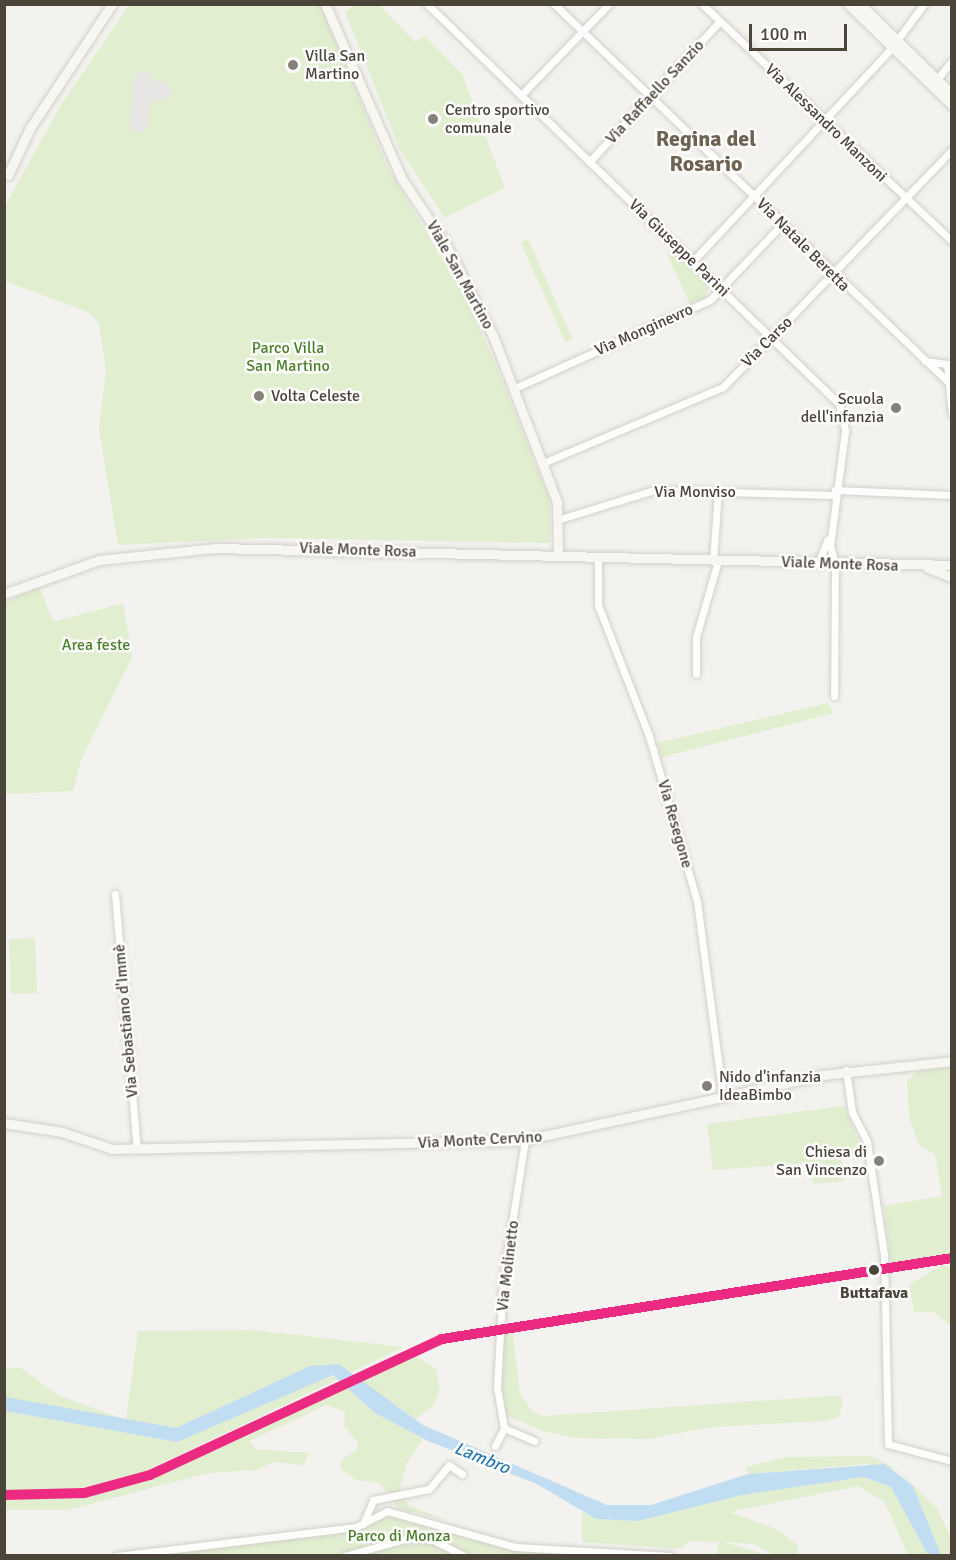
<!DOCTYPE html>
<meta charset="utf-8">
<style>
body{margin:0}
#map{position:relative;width:956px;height:1560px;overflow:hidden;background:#f4f2ee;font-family:Signika,sans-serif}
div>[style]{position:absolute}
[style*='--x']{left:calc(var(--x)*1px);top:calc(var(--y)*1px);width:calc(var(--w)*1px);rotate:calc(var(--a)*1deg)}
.green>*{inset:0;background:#e1eecf;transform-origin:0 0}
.water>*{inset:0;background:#c0ddf1}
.taxiway>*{height:18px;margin:-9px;padding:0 9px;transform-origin:9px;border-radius:9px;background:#e8e6e4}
.roads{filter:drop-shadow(0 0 2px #d2d0cb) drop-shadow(0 0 2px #d2d0cb)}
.street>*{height:7px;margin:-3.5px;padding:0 3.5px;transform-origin:3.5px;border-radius:3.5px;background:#fdfdfc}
.secondary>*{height:9px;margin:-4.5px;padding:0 4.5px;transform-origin:4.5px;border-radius:4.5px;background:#f7f6f1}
.rail-1>*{height:10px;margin:-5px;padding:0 5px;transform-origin:5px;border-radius:5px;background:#ed2a81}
.dots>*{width:16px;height:16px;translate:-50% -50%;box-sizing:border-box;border:3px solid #fff;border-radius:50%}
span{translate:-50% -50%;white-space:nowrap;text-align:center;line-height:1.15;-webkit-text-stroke:5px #fff;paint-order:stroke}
.poi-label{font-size:16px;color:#4b4439}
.left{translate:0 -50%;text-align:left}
.right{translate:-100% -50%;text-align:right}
.street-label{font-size:16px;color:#4b4439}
.park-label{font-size:16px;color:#4a7f2a}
.stop-label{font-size:16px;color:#4b4439;font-weight:700}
.water-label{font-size:18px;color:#2e7ab2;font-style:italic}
.district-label{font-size:22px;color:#6e6250;font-weight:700}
.frame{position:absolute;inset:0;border:6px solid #4b4439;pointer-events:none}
.scale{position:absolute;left:749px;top:24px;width:98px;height:27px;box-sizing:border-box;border:3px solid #4b4439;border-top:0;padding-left:8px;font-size:18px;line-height:21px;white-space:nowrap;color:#4b4439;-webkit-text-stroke:4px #fff;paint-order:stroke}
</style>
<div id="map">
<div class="green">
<i style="clip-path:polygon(129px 5px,321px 5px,387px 166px,468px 302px,494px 360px,550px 501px,550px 543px,266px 538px,118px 545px,99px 428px,106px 371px,99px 323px,88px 312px,5px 281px,4px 208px,62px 103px)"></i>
<i style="clip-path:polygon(355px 5px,379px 5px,415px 42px,425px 36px,462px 74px,505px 188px,445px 218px,400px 150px,345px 12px)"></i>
<i style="left:528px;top:239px;width:110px;height:8px;rotate:66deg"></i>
<i style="clip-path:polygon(677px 250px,711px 284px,705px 297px,690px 304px,667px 254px)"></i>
<i style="clip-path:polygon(40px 587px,53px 622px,123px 603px,132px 657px,81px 760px,73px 791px,5px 794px,5px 602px)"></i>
<i style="clip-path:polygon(828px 703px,834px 713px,662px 757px,657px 743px)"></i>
<i style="left:35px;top:938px;width:55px;height:26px;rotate:88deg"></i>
<i style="clip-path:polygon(951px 1067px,951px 1255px,891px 1265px,884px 1206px,942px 1196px,935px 1154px,919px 1145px,909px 1117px,907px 1081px,917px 1072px)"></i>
<i style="clip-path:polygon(844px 1106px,865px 1155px,841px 1156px,844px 1181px,814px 1184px,810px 1163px,713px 1170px,707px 1124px)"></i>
<i style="clip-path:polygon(943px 1265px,951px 1267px,951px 1326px,934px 1312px,914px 1312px,910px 1291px,910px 1284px)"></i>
<i style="clip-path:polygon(512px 1327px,520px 1393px,532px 1412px,543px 1416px,829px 1396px,840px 1396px,843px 1402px,839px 1417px,826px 1421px,712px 1427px,648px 1439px,576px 1438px,543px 1431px,501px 1413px,500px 1329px)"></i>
<i style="clip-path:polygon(251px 1330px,404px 1347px,352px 1372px,339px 1364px,310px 1366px,176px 1428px,155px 1426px,5px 1397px,5px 1368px,21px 1368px,58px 1395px,126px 1420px,138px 1331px)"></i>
<i style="clip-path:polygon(411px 1353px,436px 1369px,440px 1388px,434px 1405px,416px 1419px,357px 1379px)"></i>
<i style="clip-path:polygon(329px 1375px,338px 1379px,135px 1476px,57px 1493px,5px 1492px,4px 1411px,177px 1442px)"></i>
<i style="clip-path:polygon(344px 1385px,375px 1413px,423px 1439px,407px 1462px,399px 1492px,410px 1506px,446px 1520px,399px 1509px,379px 1483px,357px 1480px,340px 1469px,341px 1460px,358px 1449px,357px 1441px,344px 1426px,345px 1412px,326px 1405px,249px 1441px,256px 1449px,309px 1453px,304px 1465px,272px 1462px,258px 1470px,208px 1473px,68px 1510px,5px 1510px,4px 1498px,88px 1495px,155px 1476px)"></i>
<i style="clip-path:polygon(870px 1456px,897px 1469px,937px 1508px,951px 1538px,951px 1555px,941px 1555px,913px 1486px,895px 1468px,866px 1464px,748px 1474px,746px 1467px,785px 1457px)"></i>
<i style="clip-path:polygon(864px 1477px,891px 1487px,928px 1555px,908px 1555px,885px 1502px,858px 1486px,730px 1512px,779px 1530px,799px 1547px,796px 1555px,774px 1555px,754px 1544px,723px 1542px,767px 1555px,716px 1555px,719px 1542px,689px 1541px,680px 1549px,582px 1542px,582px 1512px,596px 1519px,638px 1521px,742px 1495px)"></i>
<i style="clip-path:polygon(395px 1514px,515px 1549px,620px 1556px,138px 1556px,353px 1530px)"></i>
</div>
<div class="water">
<i style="clip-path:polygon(339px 1364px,423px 1425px,607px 1505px,651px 1505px,748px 1474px,885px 1464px,913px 1486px,941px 1555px,928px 1555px,891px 1487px,864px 1477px,742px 1495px,638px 1521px,596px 1519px,537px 1484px,428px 1441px,375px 1413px,333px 1375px,177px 1442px,5px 1411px,6px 1397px,176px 1428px,310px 1366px)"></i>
</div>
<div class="taxiway">
<i style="--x:141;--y:88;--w:21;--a:8"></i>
<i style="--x:139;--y:124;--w:44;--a:-84.8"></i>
</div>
<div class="roads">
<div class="street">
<i style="--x:427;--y:4;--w:574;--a:44.15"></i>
<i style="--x:839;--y:404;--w:28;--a:77"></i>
<i style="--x:845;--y:431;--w:116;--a:97.4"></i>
<i style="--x:830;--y:546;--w:19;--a:74"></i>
<i style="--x:835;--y:564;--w:132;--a:90.4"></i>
<i style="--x:554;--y:4;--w:545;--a:43.81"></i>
<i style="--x:702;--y:4;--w:344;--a:43.5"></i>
<i style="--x:934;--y:83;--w:28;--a:-51"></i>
<i style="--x:521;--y:95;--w:127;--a:-46"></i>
<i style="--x:589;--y:162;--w:192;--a:-47.1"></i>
<i style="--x:693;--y:261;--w:287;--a:-47"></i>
<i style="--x:889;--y:51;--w:59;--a:-53.3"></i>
<i style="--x:925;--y:361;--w:22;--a:8"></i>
<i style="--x:947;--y:364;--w:50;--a:84.3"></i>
<i style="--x:515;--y:388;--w:214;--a:-24.3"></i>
<i style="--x:710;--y:300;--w:105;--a:-46.5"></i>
<i style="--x:543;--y:463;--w:195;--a:-22.9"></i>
<i style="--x:723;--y:387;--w:330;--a:-46"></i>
<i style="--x:835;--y:490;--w:117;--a:2.4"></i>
<i style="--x:560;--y:519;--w:98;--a:-17.1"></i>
<i style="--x:654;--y:490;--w:180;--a:1.6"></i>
<i style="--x:598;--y:558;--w:47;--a:90"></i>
<i style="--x:598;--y:605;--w:141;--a:68.7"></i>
<i style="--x:649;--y:736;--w:172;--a:73.8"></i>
<i style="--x:697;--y:901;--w:199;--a:82.5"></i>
<i style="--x:713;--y:561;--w:70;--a:-85.9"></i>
<i style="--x:818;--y:564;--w:26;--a:-69"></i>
<i style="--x:696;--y:674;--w:37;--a:-90"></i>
<i style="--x:696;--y:637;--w:79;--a:-73.9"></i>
<i style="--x:115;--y:894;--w:256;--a:85.1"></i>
<i style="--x:846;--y:1070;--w:42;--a:81.9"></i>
<i style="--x:852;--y:1112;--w:34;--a:63"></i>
<i style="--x:867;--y:1142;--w:114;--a:81.4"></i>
<i style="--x:884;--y:1255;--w:189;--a:88.8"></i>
<i style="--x:888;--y:1444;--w:66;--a:14.9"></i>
<i style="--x:525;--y:1140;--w:142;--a:98.9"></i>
<i style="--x:503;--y:1280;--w:107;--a:93.2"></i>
<i style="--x:497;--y:1387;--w:42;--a:80.3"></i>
<i style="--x:504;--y:1428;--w:33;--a:23"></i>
<i style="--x:495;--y:1446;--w:20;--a:-63"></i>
<i style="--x:363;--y:1524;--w:26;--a:-67"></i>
<i style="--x:373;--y:1500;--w:57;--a:-11.1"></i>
<i style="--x:429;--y:1489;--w:31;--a:-50"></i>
<i style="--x:449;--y:1465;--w:16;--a:35"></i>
<i style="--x:117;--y:1556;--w:241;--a:-6.9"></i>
<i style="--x:356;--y:1527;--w:35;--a:-27"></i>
<i style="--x:387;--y:1511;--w:133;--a:15.7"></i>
<i style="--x:515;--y:1547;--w:156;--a:3.3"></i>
<i style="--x:344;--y:1556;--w:71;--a:-15.6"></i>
<i style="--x:412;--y:1537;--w:21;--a:8"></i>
<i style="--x:433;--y:1540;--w:36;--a:27"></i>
</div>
<div class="secondary">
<i style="--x:325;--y:4;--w:191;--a:66.3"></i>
<i style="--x:402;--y:179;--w:79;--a:56.3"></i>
<i style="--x:446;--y:245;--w:102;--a:62.7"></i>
<i style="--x:493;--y:336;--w:178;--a:68.9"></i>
<i style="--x:557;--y:502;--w:54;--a:88.9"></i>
<i style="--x:848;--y:4;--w:145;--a:44.2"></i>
<i style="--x:860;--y:4;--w:129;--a:44.4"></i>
<i style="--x:8;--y:175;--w:52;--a:-64.9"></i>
<i style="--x:30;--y:128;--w:149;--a:-56.5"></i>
<i style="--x:928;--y:568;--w:25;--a:21"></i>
<i style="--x:4;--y:594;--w:101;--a:-19.7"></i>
<i style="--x:99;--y:560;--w:118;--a:-5.9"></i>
<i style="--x:216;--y:548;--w:736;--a:1.32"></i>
<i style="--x:4;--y:1123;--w:59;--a:8.8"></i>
<i style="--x:62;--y:1132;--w:53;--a:18.8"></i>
<i style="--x:112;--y:1149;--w:413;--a:-1.2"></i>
<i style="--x:525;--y:1140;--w:304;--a:-12.3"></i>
<i style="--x:822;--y:1075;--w:131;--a:-6.1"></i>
</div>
</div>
<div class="rail-1">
<i style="--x:4;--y:1495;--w:80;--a:-1.4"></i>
<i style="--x:84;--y:1493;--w:68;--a:-15.3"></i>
<i style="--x:150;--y:1475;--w:322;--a:-25"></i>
<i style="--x:442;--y:1339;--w:516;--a:-9.02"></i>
</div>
<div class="dots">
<i style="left:293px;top:65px;background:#868178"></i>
<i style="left:433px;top:119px;background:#868178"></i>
<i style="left:259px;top:396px;background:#868178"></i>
<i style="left:896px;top:408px;background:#868178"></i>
<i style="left:707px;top:1086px;background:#868178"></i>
<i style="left:879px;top:1161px;background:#868178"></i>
<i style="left:874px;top:1270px;background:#4b4439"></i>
</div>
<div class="poi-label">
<span class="left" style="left:305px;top:65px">Villa San<br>Martino</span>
<span class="left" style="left:445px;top:119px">Centro sportivo<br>comunale</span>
<span class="left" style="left:271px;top:396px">Volta Celeste</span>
<span class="right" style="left:884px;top:408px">Scuola<br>dell'infanzia</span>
<span class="left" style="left:719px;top:1086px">Nido d'infanzia<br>IdeaBimbo</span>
<span class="right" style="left:867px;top:1161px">Chiesa di<br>San Vincenzo</span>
</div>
<div class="street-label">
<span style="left:655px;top:92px;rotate:-47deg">Via Raffaello Sanzio</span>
<span style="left:826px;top:123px;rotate:44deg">Via Alessandro Manzoni</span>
<span style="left:803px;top:245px;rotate:45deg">Via Natale Beretta</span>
<span style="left:679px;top:248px;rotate:44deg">Via Giuseppe Parini</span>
<span style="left:460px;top:275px;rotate:61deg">Viale San Martino</span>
<span style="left:644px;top:330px;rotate:-24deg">Via Monginevro</span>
<span style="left:767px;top:342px;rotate:-45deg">Via Carso</span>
<span style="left:695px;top:492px">Via Monviso</span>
<span style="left:358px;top:550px;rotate:2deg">Viale Monte Rosa</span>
<span style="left:840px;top:564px;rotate:2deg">Viale Monte Rosa</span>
<span style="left:675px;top:824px;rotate:74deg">Via Resegone</span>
<span style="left:126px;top:1021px;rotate:-95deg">Via Sebastiano d'Immè</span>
<span style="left:480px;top:1140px;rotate:-3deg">Via Monte Cervino</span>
<span style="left:508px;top:1266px;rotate:-83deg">Via Molinetto</span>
</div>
<div class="park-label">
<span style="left:288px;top:357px">Parco Villa<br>San Martino</span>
<span style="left:96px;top:645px">Area feste</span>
<span style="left:399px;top:1536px">Parco di Monza</span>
</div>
<div class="stop-label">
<span style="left:874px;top:1293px">Buttafava</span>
</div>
<div class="water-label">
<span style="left:482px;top:1458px;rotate:22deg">Lambro</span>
</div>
<div class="district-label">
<span style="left:706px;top:151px">Regina del<br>Rosario</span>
</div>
<div class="frame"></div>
<div class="scale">100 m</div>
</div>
